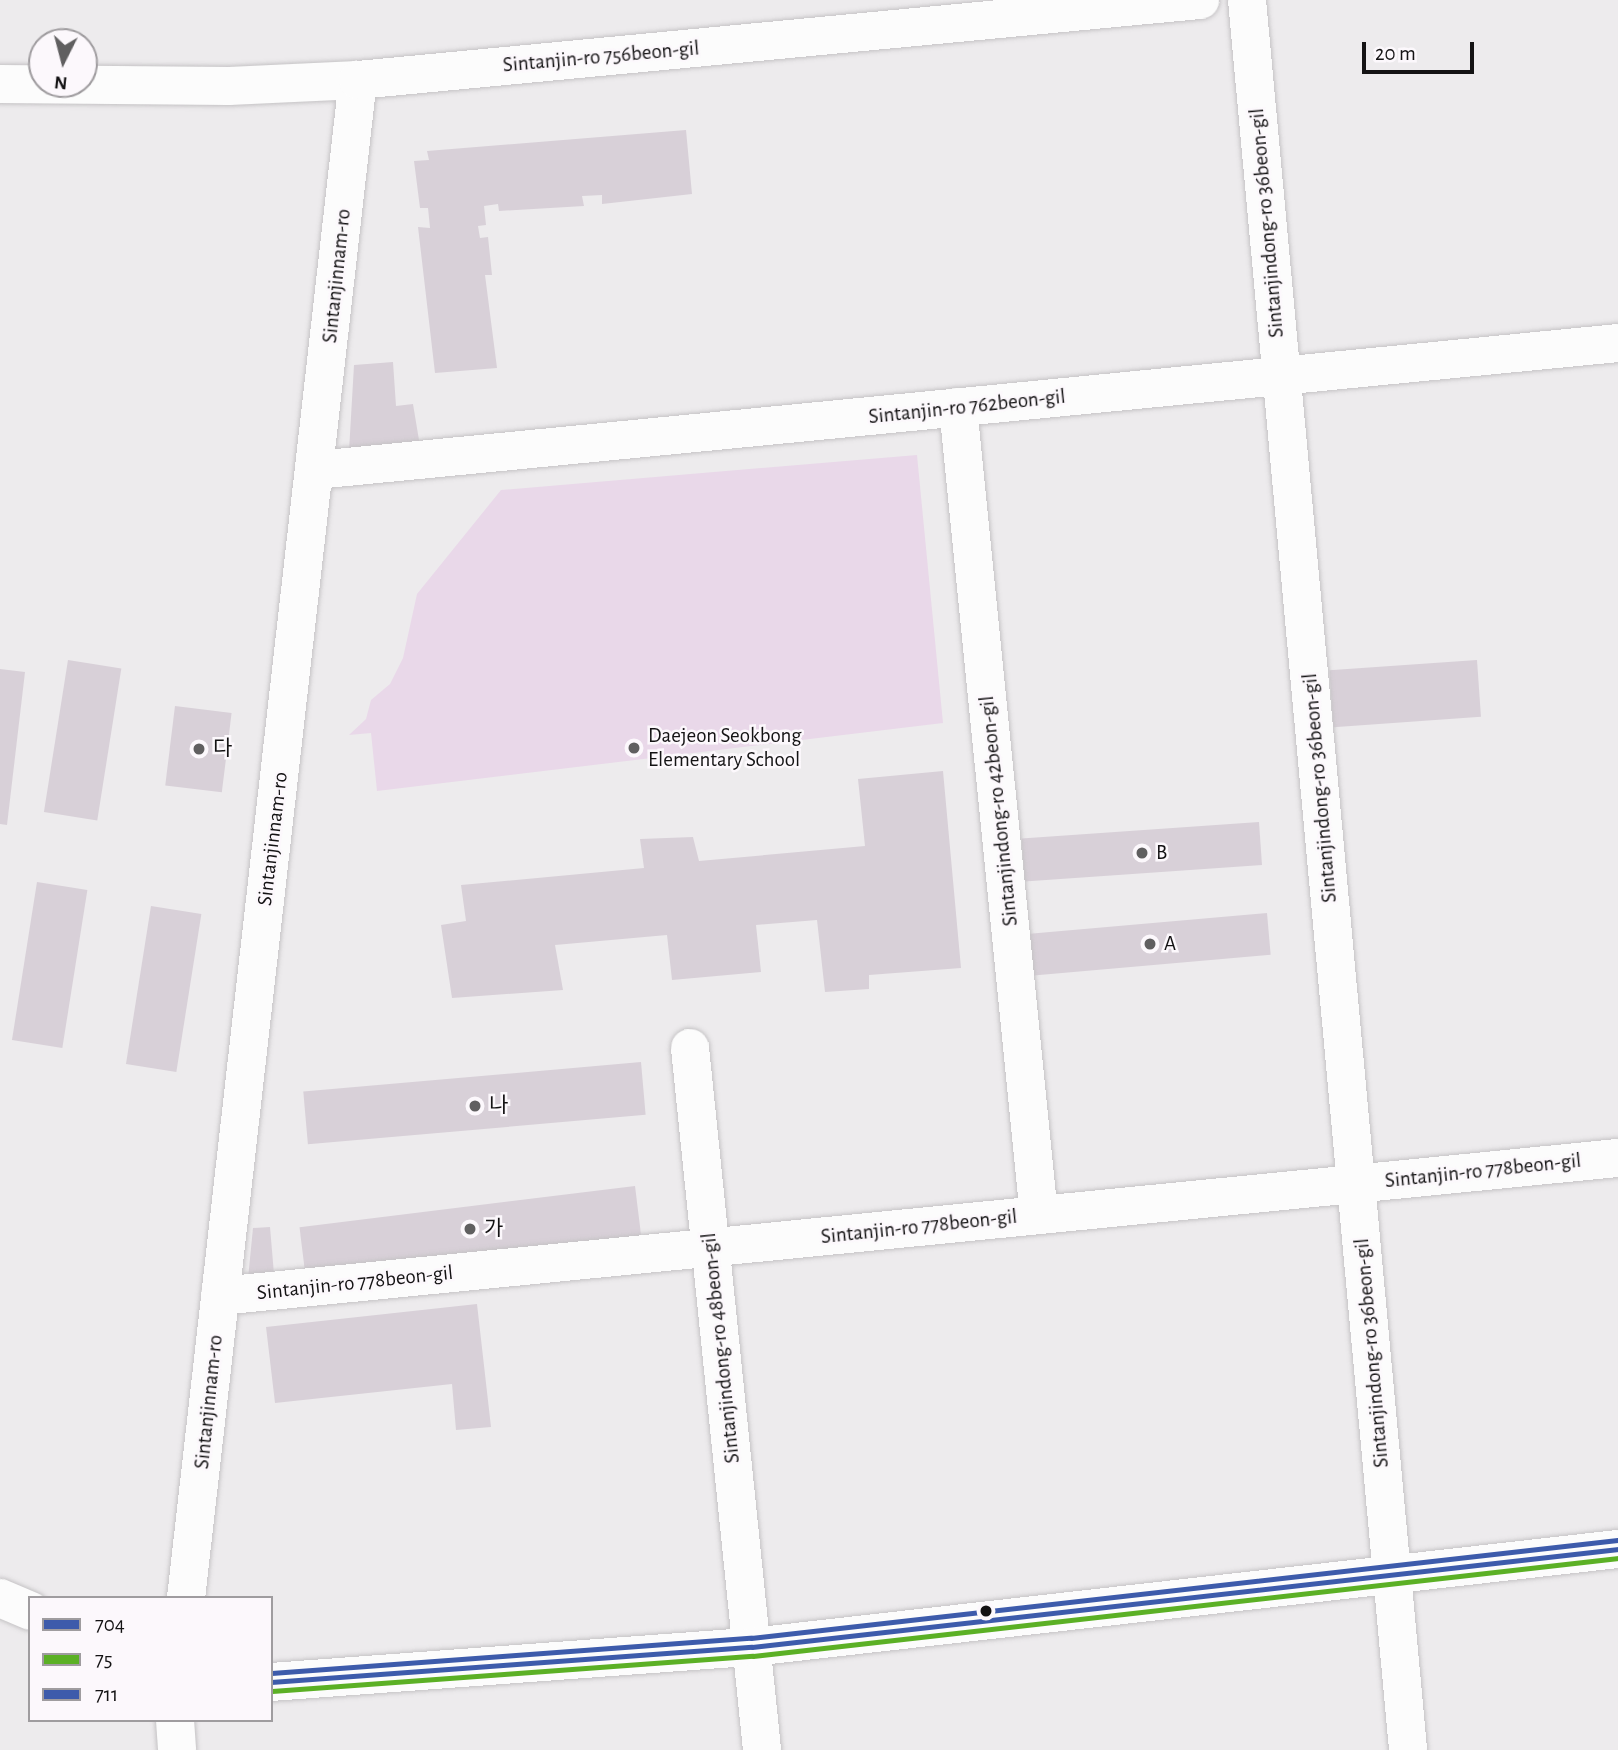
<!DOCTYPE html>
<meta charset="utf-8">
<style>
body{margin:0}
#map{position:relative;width:1618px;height:1750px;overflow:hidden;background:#edebed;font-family:"Alegreya Sans","Noto Sans KR",sans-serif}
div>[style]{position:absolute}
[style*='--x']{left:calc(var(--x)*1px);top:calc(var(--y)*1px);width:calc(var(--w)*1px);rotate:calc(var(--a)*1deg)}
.green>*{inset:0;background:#e9d8e9}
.building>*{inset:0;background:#d8d0d8;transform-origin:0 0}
.roads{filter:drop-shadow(0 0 2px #c5c3c5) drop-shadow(0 0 2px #c5c3c5)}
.minor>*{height:38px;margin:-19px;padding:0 19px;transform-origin:19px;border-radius:19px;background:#fcfcfc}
.secondary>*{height:38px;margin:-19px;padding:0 19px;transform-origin:19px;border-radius:19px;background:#fcfcfc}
.bus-1>*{height:5px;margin:-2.5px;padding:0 2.5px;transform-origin:2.5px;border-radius:2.5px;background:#3d5bab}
.bus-2>*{height:5px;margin:-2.5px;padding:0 2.5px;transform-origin:2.5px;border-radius:2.5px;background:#5bb025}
.bus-3>*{height:5px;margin:-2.5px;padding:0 2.5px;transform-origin:2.5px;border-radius:2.5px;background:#3d5bab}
.dots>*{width:19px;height:19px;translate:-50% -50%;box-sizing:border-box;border:4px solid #fcf8fc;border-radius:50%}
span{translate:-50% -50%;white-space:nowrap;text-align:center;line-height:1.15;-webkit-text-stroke:5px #fcf8fc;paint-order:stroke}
.street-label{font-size:21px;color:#141314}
.poi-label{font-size:21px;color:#141314}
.left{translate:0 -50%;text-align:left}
.legend{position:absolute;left:28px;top:1596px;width:245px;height:126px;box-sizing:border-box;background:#fcf8fc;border:2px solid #9f9c9f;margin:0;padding:9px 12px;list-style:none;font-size:21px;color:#141314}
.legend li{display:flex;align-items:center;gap:14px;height:35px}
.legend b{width:35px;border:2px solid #9f9c9f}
.north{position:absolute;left:28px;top:28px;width:70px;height:70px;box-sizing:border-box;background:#fcf8fc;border:2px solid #9f9c9f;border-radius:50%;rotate:186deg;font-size:19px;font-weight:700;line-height:28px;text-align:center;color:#141314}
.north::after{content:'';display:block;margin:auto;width:24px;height:32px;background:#605f60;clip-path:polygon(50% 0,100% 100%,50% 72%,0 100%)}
.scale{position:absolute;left:1362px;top:42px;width:112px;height:32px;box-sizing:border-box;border:4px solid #141314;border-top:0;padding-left:9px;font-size:21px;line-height:24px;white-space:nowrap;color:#141314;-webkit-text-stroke:5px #fcf8fc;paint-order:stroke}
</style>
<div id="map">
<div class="green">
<i style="clip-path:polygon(917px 455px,943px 723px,377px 791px,371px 733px,349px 735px,366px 719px,371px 700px,390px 684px,403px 658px,417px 594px,501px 490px)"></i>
</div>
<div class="building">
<i style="clip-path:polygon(686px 130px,692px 194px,602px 204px,602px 195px,582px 196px,584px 206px,499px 211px,498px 204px,484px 206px,486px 225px,478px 226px,480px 238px,488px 237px,492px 275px,485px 275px,497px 368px,435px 373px,418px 227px,430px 228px,428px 208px,420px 208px,414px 161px,429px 160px,427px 151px)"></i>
<i style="clip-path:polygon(393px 362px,396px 406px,413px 404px,420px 446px,349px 451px,354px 365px)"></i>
<i style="left:68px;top:660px;width:54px;height:154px;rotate:9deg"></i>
<i style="left:1477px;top:660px;width:57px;height:148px;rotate:86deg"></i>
<i style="clip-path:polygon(0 669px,25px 672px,7px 825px,0 824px)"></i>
<i style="left:175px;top:706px;width:57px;height:80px;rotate:7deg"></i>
<i style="clip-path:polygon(943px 771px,961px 968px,869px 975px,869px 989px,825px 992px,817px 920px,756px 925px,761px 972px,672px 980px,667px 935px,555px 945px,563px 990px,452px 998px,441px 925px,466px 921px,461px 885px,644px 868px,640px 839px,693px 837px,699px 861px,865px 846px,858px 779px)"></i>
<i style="left:1259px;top:822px;width:43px;height:238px;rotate:86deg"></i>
<i style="left:37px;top:882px;width:51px;height:160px;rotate:9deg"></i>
<i style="left:151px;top:906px;width:51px;height:160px;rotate:9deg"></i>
<i style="left:1267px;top:913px;width:42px;height:238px;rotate:85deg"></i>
<i style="left:641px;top:1062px;width:53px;height:339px;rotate:85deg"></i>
<i style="left:635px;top:1186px;width:52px;height:338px;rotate:83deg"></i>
<i style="clip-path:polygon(270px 1227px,275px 1286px,247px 1289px,253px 1228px)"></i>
<i style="clip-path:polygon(477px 1304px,491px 1427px,456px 1430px,452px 1384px,275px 1403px,266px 1327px)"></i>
</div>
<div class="roads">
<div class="minor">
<i style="--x:1247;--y:0;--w:1757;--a:84.74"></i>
<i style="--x:958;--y:407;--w:812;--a:84.28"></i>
<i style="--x:316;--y:470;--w:1308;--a:-5.57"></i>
<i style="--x:690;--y:1048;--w:706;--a:84.14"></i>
<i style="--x:220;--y:1296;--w:1405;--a:-5.64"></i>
<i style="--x:186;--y:1598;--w:1528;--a:-83.54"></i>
<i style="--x:175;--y:1720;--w:30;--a:86"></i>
</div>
<div class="secondary">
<i style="--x:0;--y:84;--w:229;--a:0.5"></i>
<i style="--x:229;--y:86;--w:129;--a:-2.7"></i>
<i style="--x:358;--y:80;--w:846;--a:-5.43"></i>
<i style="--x:0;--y:1598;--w:33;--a:23"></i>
<i style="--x:271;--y:1682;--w:482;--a:-4.2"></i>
<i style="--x:752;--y:1647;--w:872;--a:-6.46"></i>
</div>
</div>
<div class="bus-1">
<i style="--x:271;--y:1682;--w:482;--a:-4.2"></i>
<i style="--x:752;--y:1647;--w:872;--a:-6.46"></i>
</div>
<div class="bus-2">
<i style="--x:272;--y:1691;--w:482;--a:-4.2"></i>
<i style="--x:753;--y:1656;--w:871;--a:-6.46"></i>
</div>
<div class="bus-3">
<i style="--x:271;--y:1673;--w:481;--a:-4.2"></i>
<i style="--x:751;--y:1638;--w:872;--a:-6.46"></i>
</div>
<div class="dots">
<i style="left:634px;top:748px;background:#605f60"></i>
<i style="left:199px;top:749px;background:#605f60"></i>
<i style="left:1142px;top:853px;background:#605f60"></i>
<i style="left:1150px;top:944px;background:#605f60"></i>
<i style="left:475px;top:1106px;background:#605f60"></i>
<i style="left:470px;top:1229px;background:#605f60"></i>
<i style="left:986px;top:1611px;background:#141314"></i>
</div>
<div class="street-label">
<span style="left:601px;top:57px;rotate:-5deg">Sintanjin-ro 756beon-gil</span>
<span style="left:1267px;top:223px;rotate:-95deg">Sintanjindong-ro 36beon-gil</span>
<span style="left:337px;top:276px;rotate:-84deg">Sintanjinnam-ro</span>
<span style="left:967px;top:407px;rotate:-6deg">Sintanjin-ro 762beon-gil</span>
<span style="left:1320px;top:788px;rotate:-95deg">Sintanjindong-ro 36beon-gil</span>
<span style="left:999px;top:811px;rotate:-96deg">Sintanjindong-ro 42beon-gil</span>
<span style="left:273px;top:839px;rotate:-83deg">Sintanjinnam-ro</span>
<span style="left:1483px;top:1171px;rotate:-6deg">Sintanjin-ro 778beon-gil</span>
<span style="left:919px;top:1227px;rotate:-6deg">Sintanjin-ro 778beon-gil</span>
<span style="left:355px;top:1283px;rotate:-6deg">Sintanjin-ro 778beon-gil</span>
<span style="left:721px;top:1348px;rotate:-96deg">Sintanjindong-ro 48beon-gil</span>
<span style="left:1372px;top:1353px;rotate:-95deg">Sintanjindong-ro 36beon-gil</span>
<span style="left:209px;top:1402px;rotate:-84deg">Sintanjinnam-ro</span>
</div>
<div class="poi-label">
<span class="left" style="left:648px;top:748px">Daejeon Seokbong<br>Elementary School</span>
<span class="left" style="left:213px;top:749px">다</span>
<span class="left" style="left:1156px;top:853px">B</span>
<span class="left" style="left:1164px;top:944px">A</span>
<span class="left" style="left:489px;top:1106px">나</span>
<span class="left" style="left:484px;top:1229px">가</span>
</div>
<ul class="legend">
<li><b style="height:9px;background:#3d5bab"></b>704</li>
<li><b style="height:9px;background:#5bb025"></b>75</li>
<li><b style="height:9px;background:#3d5bab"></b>711</li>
</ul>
<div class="north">N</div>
<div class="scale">20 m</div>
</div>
